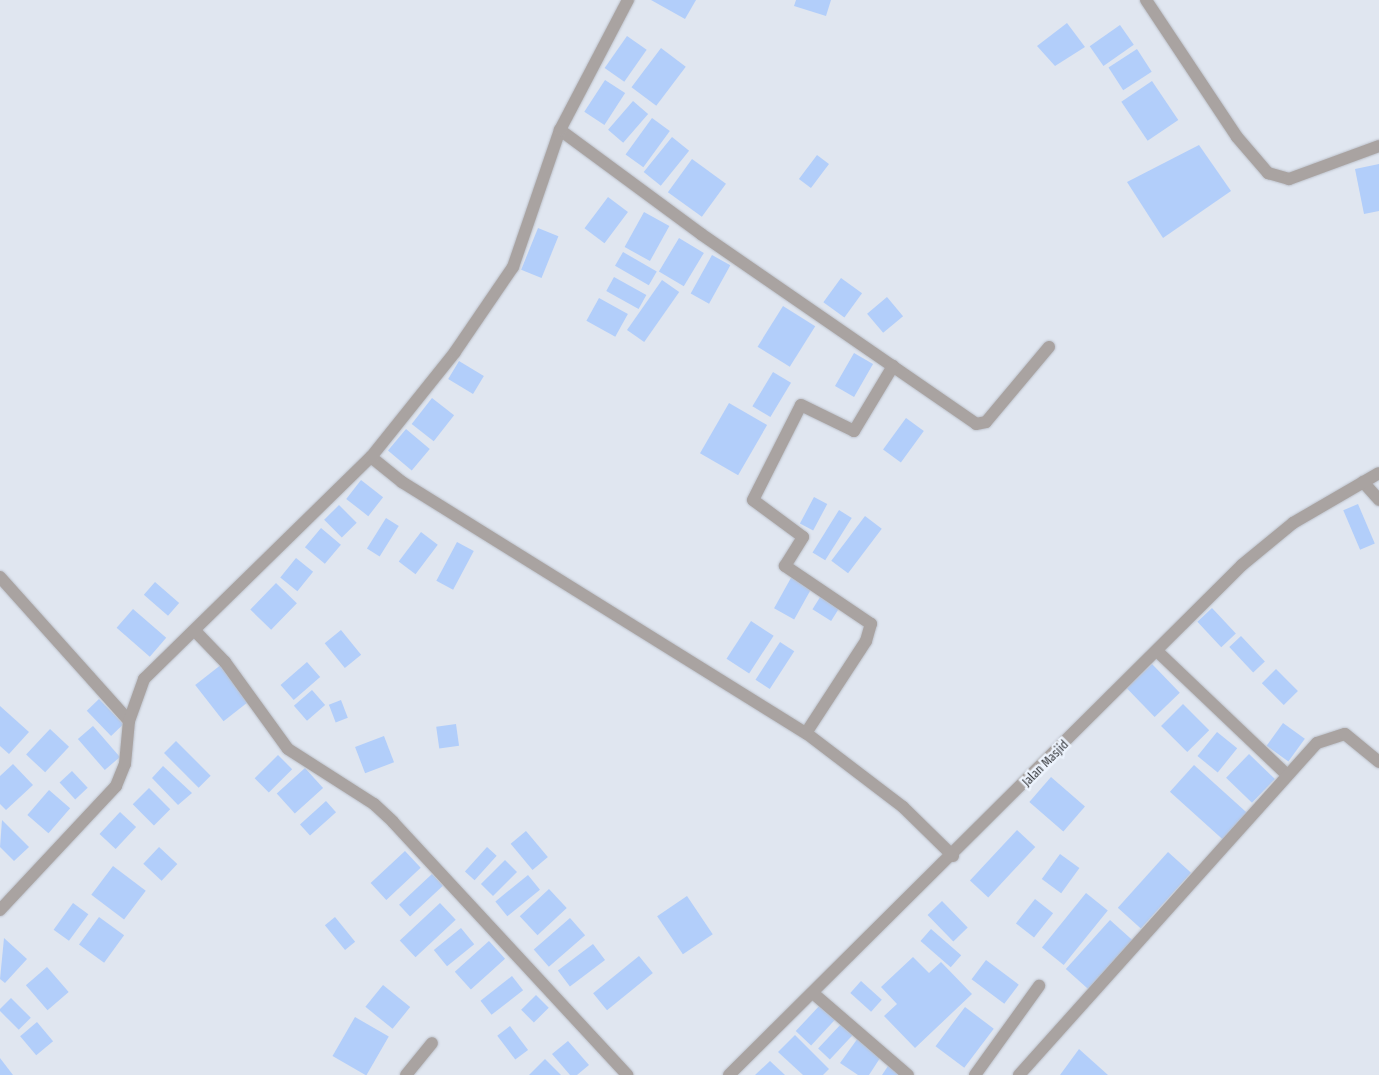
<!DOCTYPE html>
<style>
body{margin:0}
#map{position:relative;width:1379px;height:1075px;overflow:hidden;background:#e0e6f0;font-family:"Fira Sans Condensed",sans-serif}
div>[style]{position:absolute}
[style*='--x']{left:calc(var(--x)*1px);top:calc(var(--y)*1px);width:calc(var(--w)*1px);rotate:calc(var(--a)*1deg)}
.building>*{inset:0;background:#b2cefa;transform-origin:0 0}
.roads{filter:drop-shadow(0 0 1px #bdc2cb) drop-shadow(0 0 1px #bdc2cb)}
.minor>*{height:12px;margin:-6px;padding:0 6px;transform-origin:6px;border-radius:6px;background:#a9a3a1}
span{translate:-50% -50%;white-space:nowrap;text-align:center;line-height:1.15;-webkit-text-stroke:5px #edf4fe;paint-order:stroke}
.street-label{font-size:12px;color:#313337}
</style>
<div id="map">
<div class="building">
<i style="clip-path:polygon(651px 0,696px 0,685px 19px)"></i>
<i style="clip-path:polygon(796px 0,831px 0,826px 16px,794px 6px)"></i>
<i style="clip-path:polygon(1067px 23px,1085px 47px,1055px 66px,1037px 46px)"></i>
<i style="left:1120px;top:25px;width:24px;height:37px;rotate:55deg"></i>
<i style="left:627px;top:36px;width:24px;height:39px;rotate:35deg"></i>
<i style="left:661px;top:48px;width:31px;height:49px;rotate:37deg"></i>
<i style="left:1137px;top:49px;width:27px;height:34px;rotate:57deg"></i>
<i style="left:605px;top:80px;width:24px;height:38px;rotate:33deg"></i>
<i style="left:1152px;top:81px;width:47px;height:37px;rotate:56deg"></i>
<i style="left:633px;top:101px;width:20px;height:38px;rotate:41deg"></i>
<i style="left:652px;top:118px;width:22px;height:45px;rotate:36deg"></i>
<i style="left:672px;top:137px;width:22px;height:45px;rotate:39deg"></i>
<i style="clip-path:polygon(1199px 145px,1231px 191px,1163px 238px,1127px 182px)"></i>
<i style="left:817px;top:155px;width:15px;height:30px;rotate:37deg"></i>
<i style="left:692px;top:159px;width:42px;height:41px;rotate:36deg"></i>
<i style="clip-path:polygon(1379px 164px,1379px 211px,1364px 214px,1355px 169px)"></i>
<i style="left:608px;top:197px;width:25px;height:39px;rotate:37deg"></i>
<i style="left:644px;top:212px;width:29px;height:40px;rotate:29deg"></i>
<i style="left:538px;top:228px;width:22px;height:45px;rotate:22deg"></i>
<i style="left:679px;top:238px;width:29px;height:39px;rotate:31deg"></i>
<i style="left:623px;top:252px;width:39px;height:16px;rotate:30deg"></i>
<i style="left:712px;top:255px;width:21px;height:44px;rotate:29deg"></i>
<i style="left:614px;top:277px;width:37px;height:16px;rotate:29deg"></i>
<i style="left:841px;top:278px;width:26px;height:30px;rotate:36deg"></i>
<i style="left:662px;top:280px;width:21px;height:61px;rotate:35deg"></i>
<i style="left:887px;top:297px;width:25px;height:26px;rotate:50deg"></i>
<i style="left:599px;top:298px;width:33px;height:26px;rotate:29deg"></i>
<i style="left:783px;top:306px;width:38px;height:48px;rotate:32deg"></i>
<i style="left:854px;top:353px;width:22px;height:38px;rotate:30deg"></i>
<i style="left:459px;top:361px;width:29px;height:21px;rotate:31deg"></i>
<i style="left:773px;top:372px;width:21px;height:40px;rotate:31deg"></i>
<i style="left:432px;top:398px;width:28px;height:33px;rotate:38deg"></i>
<i style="left:729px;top:403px;width:44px;height:58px;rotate:30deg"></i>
<i style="left:906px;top:418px;width:22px;height:39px;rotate:36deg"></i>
<i style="left:406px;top:429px;width:31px;height:28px;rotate:40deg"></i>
<i style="left:361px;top:480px;width:28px;height:24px;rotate:38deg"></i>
<i style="left:814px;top:497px;width:15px;height:30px;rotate:28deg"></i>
<i style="left:1358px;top:504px;width:43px;height:16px;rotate:67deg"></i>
<i style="left:339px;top:505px;width:25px;height:21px;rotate:45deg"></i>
<i style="left:839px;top:510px;width:15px;height:50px;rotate:32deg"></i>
<i style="left:865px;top:516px;width:21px;height:56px;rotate:37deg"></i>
<i style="left:386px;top:518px;width:15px;height:36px;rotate:32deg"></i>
<i style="left:321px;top:528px;width:26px;height:25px;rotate:40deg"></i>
<i style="left:421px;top:532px;width:21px;height:37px;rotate:37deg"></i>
<i style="left:457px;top:542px;width:19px;height:44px;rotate:28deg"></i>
<i style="left:296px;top:558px;width:22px;height:25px;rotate:39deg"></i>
<i style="left:792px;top:576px;width:23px;height:37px;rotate:29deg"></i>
<i style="left:155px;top:582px;width:32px;height:17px;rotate:41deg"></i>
<i style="left:276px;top:583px;width:29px;height:37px;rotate:44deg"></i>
<i style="left:822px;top:594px;width:22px;height:18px;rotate:32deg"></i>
<i style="left:1212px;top:608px;width:35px;height:20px;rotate:47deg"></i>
<i style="left:133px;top:609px;width:44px;height:25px;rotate:41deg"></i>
<i style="left:751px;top:621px;width:27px;height:45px;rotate:33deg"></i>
<i style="left:341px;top:630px;width:32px;height:21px;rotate:51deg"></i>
<i style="left:1241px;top:636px;width:35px;height:16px;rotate:47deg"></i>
<i style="left:780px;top:642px;width:17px;height:45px;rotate:33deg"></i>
<i style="left:307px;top:662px;width:20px;height:35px;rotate:49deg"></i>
<i style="left:222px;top:664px;width:46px;height:34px;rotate:52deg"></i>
<i style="left:1152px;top:664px;width:40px;height:35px;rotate:46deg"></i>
<i style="left:1276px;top:669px;width:31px;height:20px;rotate:45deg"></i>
<i style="left:312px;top:690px;width:20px;height:24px;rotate:49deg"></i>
<i style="left:99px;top:699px;width:35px;height:17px;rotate:46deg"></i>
<i style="left:341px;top:700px;width:19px;height:13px;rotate:69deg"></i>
<i style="left:1183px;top:704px;width:37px;height:31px;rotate:45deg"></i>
<i style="clip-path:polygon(0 706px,29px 732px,9px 754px,0 746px)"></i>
<i style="left:1283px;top:723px;width:27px;height:28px;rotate:36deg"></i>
<i style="left:456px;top:724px;width:22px;height:20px;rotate:82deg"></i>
<i style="left:93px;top:726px;width:41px;height:20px;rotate:49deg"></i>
<i style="left:50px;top:729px;width:26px;height:35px;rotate:43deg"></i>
<i style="left:1217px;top:732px;width:26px;height:31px;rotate:39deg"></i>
<i style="left:384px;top:736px;width:28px;height:31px;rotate:69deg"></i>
<i style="left:176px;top:741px;width:49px;height:17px;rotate:45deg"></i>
<i style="left:1249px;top:754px;width:36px;height:33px;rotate:44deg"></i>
<i style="left:278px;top:755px;width:20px;height:33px;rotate:45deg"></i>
<i style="clip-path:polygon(13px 764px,33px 785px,6px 810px,0 804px,0 776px)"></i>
<i style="left:1194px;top:765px;width:72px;height:36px;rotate:42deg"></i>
<i style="clip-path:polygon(163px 766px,192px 793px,178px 805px,152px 778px)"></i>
<i style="left:305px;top:768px;width:27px;height:38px;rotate:48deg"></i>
<i style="left:72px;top:771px;width:23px;height:17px;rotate:47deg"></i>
<i style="left:1051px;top:777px;width:45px;height:33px;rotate:41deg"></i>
<i style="left:149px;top:788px;width:30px;height:23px;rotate:45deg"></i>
<i style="left:49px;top:790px;width:28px;height:33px;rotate:41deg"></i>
<i style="left:326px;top:801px;width:15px;height:35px;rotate:48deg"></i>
<i style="left:120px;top:812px;width:22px;height:30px;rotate:43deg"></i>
<i style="clip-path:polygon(2px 820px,29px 847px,14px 861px,0 847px)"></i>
<i style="left:1017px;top:830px;width:25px;height:69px;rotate:43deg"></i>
<i style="left:526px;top:831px;width:34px;height:20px;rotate:50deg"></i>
<i style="left:159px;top:847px;width:25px;height:23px;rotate:43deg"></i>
<i style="left:487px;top:847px;width:13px;height:33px;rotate:42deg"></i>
<i style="left:405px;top:851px;width:23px;height:47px;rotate:47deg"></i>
<i style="left:1168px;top:852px;width:31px;height:75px;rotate:42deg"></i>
<i style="left:1060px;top:854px;width:24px;height:31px;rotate:36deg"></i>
<i style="left:505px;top:860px;width:17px;height:34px;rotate:45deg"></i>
<i style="left:113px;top:866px;width:41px;height:36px;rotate:37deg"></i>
<i style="left:432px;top:874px;width:16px;height:45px;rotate:47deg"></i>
<i style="left:528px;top:875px;width:19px;height:42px;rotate:51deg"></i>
<i style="left:549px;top:889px;width:26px;height:40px;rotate:47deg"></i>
<i style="left:1086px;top:893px;width:28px;height:70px;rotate:39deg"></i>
<i style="left:687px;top:896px;width:46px;height:36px;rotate:56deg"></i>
<i style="left:1035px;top:899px;width:23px;height:31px;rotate:38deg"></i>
<i style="left:942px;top:901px;width:37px;height:20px;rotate:46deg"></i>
<i style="left:73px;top:903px;width:19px;height:33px;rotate:36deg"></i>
<i style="left:440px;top:903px;width:23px;height:55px;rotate:47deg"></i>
<i style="left:99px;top:917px;width:31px;height:34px;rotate:36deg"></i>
<i style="left:335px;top:917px;width:32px;height:13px;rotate:51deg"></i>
<i style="left:570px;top:918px;width:23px;height:48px;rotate:49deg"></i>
<i style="left:1110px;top:920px;width:30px;height:66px;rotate:42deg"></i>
<i style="left:461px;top:928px;width:21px;height:35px;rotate:51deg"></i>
<i style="left:931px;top:929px;width:40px;height:16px;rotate:41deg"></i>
<i style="clip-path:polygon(4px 938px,27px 959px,5px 983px,0 979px)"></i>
<i style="left:489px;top:941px;width:24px;height:46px;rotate:48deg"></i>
<i style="left:593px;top:944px;width:20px;height:44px;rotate:53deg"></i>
<i style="left:639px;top:956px;width:22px;height:59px;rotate:51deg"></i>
<i style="clip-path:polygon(913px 957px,929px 973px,941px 962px,972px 994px,915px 1048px,884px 1016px,897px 1004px,881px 987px)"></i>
<i style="left:986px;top:960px;width:41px;height:24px;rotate:37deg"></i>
<i style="left:47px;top:967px;width:33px;height:28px;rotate:49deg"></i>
<i style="left:512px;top:976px;width:18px;height:40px;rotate:52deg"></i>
<i style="left:861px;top:981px;width:28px;height:16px;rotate:42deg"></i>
<i style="left:383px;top:985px;width:35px;height:28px;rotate:39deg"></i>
<i style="left:536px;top:995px;width:18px;height:21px;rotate:45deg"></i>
<i style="left:11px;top:998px;width:28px;height:17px;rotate:45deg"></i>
<i style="left:821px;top:1004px;width:21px;height:37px;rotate:43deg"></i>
<i style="left:965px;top:1007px;width:36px;height:49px;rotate:37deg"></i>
<i style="left:355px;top:1017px;width:39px;height:45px;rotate:30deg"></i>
<i style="left:37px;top:1022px;width:25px;height:22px;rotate:50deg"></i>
<i style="left:842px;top:1023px;width:16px;height:35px;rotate:43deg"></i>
<i style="left:510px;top:1026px;width:30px;height:16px;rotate:53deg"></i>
<i style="clip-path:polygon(795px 1035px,829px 1069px,823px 1075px,803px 1075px,778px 1052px)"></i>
<i style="clip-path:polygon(858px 1038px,882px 1055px,869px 1075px,858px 1075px,840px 1063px)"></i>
<i style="clip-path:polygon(568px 1041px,589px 1065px,577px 1075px,570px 1075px,552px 1054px)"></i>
<i style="clip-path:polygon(1079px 1049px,1108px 1075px,1060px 1075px)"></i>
<i style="clip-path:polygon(0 1058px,13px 1075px,0 1075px)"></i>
<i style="clip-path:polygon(545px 1059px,561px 1075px,529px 1075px)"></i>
<i style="clip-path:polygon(770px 1061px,785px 1075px,755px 1075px)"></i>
<i style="clip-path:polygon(888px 1066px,901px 1075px,882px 1075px)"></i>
</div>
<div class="roads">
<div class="minor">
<i style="--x:1146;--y:0;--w:164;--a:56.4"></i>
<i style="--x:1237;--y:137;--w:48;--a:49.3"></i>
<i style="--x:1268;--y:173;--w:22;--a:16"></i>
<i style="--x:1289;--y:179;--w:96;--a:-20.1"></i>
<i style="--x:560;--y:130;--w:175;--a:36.4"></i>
<i style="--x:701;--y:234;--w:334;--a:34.6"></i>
<i style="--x:976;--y:424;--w:10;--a:-11"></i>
<i style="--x:986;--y:422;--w:98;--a:-50"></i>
<i style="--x:371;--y:457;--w:40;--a:39"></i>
<i style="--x:402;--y:482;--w:476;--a:31.9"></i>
<i style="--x:806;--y:733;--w:122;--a:37.3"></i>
<i style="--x:903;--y:807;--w:70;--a:44.4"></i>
<i style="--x:1363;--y:482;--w:24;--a:48"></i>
<i style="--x:0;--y:577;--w:193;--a:48.1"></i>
<i style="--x:196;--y:632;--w:42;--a:46"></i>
<i style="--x:225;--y:662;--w:107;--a:54.1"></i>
<i style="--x:288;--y:749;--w:102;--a:32.6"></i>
<i style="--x:374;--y:804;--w:26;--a:43"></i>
<i style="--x:393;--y:822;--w:345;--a:47.2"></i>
<i style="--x:1158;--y:652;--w:178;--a:43.6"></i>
<i style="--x:806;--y:733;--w:110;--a:-56.9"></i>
<i style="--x:866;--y:641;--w:18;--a:-74"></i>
<i style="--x:871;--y:624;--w:104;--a:-146"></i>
<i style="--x:785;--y:566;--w:34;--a:-58"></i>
<i style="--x:803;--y:537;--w:62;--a:-143.5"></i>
<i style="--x:753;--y:500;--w:106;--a:-63.2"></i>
<i style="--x:801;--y:405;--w:59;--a:26.1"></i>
<i style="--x:854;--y:431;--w:76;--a:-59"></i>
<i style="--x:0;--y:910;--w:170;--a:-46.9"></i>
<i style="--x:116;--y:786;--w:24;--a:-68"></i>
<i style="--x:125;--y:764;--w:43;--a:-84.7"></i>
<i style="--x:129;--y:721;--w:45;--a:-70.3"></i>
<i style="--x:144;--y:679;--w:318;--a:-44.4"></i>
<i style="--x:371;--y:457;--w:134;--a:-51.3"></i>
<i style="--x:455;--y:352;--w:103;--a:-55.7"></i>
<i style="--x:513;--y:267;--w:145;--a:-71.1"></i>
<i style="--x:560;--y:130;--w:147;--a:-62.4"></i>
<i style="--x:814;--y:994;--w:124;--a:40.8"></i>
<i style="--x:406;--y:1075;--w:41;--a:-50.9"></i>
<i style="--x:729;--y:1075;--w:723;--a:-44.83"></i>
<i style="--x:1242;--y:565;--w:66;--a:-39.5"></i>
<i style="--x:1293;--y:523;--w:99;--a:-30.2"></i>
<i style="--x:975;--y:1075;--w:110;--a:-54.3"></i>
<i style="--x:1019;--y:1075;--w:446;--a:-48.1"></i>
<i style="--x:1317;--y:743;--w:29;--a:-18"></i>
<i style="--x:1345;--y:734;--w:44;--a:39.5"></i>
</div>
</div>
<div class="street-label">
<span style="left:1046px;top:764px;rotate:-45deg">Jalan Masjid</span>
</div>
</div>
